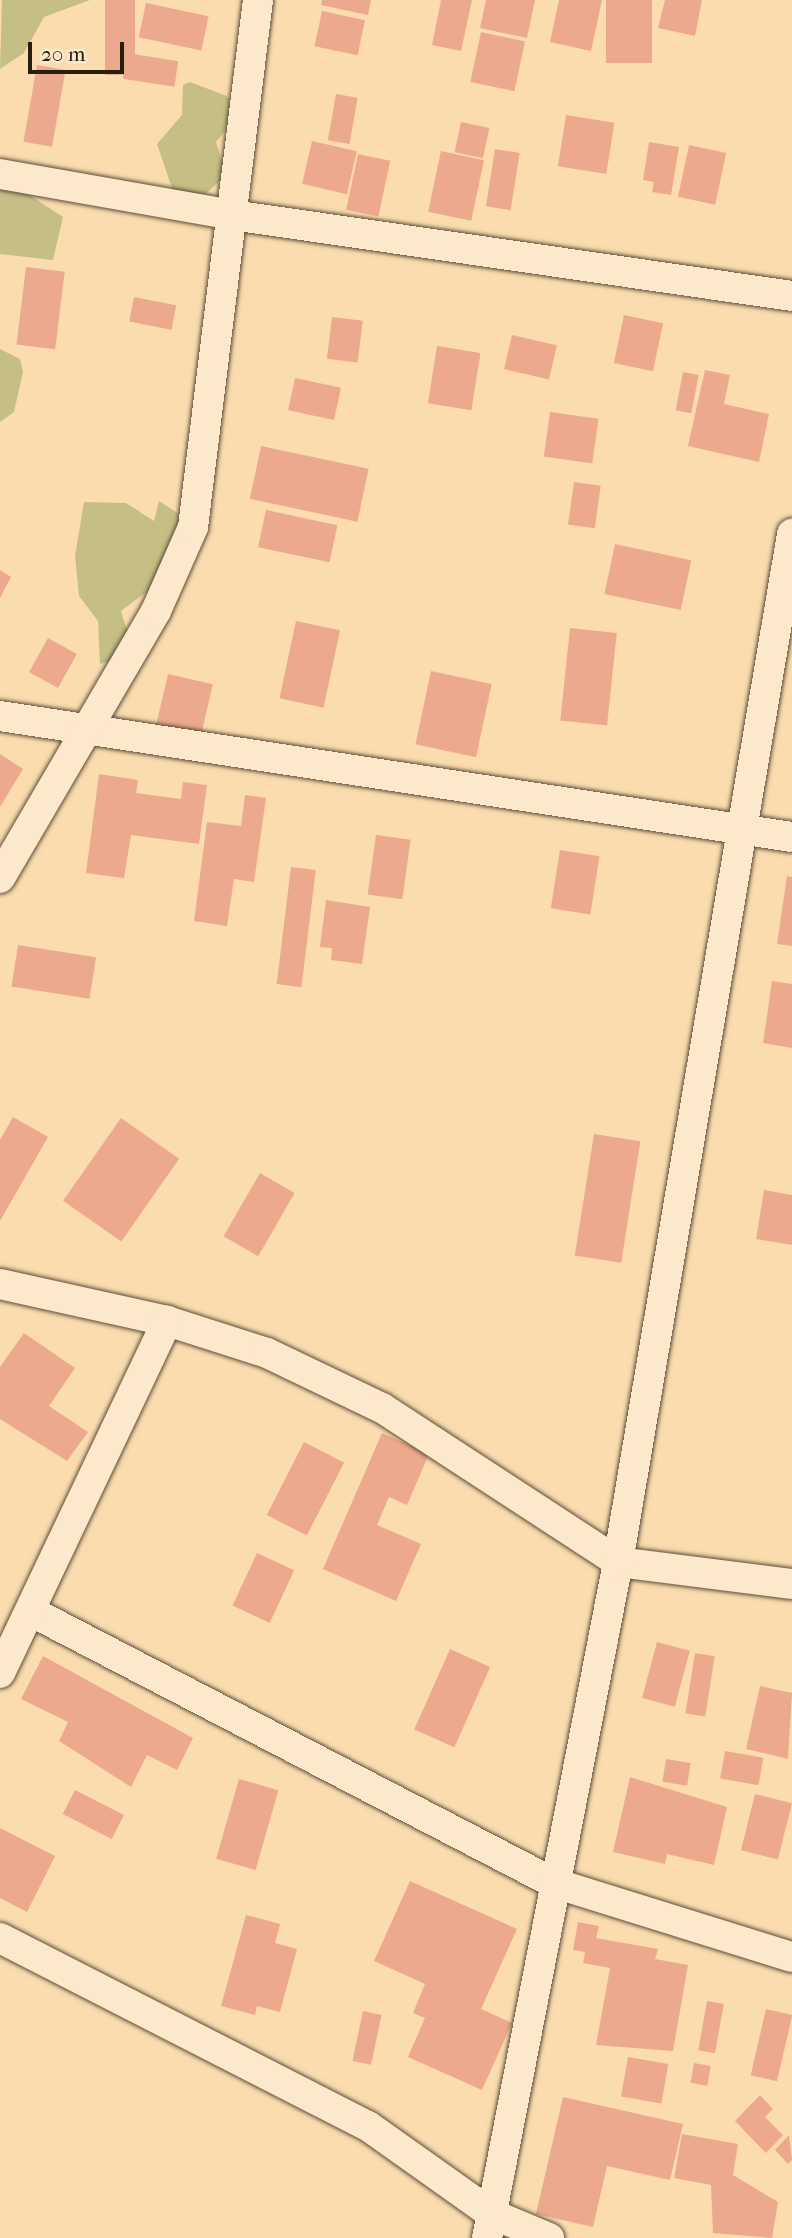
<!DOCTYPE html>
<style>
body{margin:0}
#map{position:relative;width:792px;height:2238px;overflow:hidden;background:#fbdcaf;font-family:"IM FELL French Canon",serif}
div>[style]{position:absolute}
[style*='--x']{left:calc(var(--x)*1px);top:calc(var(--y)*1px);width:calc(var(--w)*1px);rotate:calc(var(--a)*1deg)}
.green>*{inset:0;background:#c5bf86}
.building>*{inset:0;background:#eda98d;transform-origin:0 0}
.roads{filter:drop-shadow(0 0 2px #5c4d38) drop-shadow(0 0 2px #5c4d38)}
.minor>*{height:30px;margin:-15px;padding:0 15px;transform-origin:15px;border-radius:15px;background:#fce8cb}
span{translate:-50% -50%;white-space:nowrap;text-align:center;line-height:1.15;-webkit-text-stroke:6px #fce8cb;paint-order:stroke}
.scale{position:absolute;left:28px;top:42px;width:96px;height:32px;box-sizing:border-box;border:4px solid #271d10;border-top:0;padding-left:9px;font-size:21px;line-height:24px;white-space:nowrap;color:#271d10;-webkit-text-stroke:5px #fce8cb;paint-order:stroke}
</style>
<div id="map">
<div class="green">
<i style="clip-path:polygon(2px 0,90px 0,44px 17px,24px 53px,0 69px)"></i>
<i style="clip-path:polygon(190px 82px,227px 96px,237px 116px,216px 142px,226px 175px,201px 198px,174px 194px,157px 144px,182px 115px,183px 85px)"></i>
<i style="clip-path:polygon(0 186px,22px 190px,63px 217px,53px 260px,0 254px)"></i>
<i style="clip-path:polygon(0 349px,20px 359px,23px 372px,14px 412px,0 422px)"></i>
<i style="clip-path:polygon(159px 501px,182px 516px,153px 587px,121px 611px,129px 637px,123px 658px,100px 664px,98px 621px,79px 596px,75px 556px,84px 502px,126px 503px,154px 521px)"></i>
</div>
<div class="building">
<i style="left:105px;top:0;width:30px;height:75px"></i>
<i style="clip-path:polygon(322px 0,371px 0,368px 15px,321px 5px)"></i>
<i style="clip-path:polygon(441px 0,472px 0,461px 51px,432px 45px)"></i>
<i style="clip-path:polygon(486px 0,535px 0,527px 38px,480px 28px)"></i>
<i style="clip-path:polygon(559px 0,602px 0,591px 51px,550px 42px)"></i>
<i style="left:606px;top:0;width:46px;height:63px"></i>
<i style="clip-path:polygon(665px 0,702px 0,695px 36px,658px 28px)"></i>
<i style="left:146px;top:3px;width:64px;height:35px;rotate:12deg"></i>
<i style="left:322px;top:11px;width:44px;height:36px;rotate:12deg"></i>
<i style="left:481px;top:32px;width:45px;height:51px;rotate:12deg"></i>
<i style="left:127px;top:53px;width:52px;height:26px;rotate:9deg"></i>
<i style="left:37px;top:65px;width:29px;height:78px;rotate:10deg"></i>
<i style="left:336px;top:94px;width:22px;height:47px;rotate:10deg"></i>
<i style="left:566px;top:115px;width:49px;height:52px;rotate:9deg"></i>
<i style="left:461px;top:122px;width:29px;height:31px;rotate:12deg"></i>
<i style="left:312px;top:141px;width:46px;height:44px;rotate:13deg"></i>
<i style="clip-path:polygon(649px 142px,679px 147px,671px 195px,652px 192px,654px 182px,643px 180px)"></i>
<i style="left:689px;top:145px;width:38px;height:53px;rotate:12deg"></i>
<i style="left:495px;top:149px;width:25px;height:58px;rotate:9deg"></i>
<i style="left:441px;top:151px;width:44px;height:62px;rotate:12deg"></i>
<i style="left:358px;top:154px;width:33px;height:57px;rotate:12deg"></i>
<i style="left:26px;top:267px;width:39px;height:78px;rotate:7deg"></i>
<i style="left:134px;top:297px;width:43px;height:25px;rotate:11deg"></i>
<i style="left:624px;top:315px;width:40px;height:49px;rotate:12deg"></i>
<i style="left:332px;top:317px;width:31px;height:42px;rotate:7deg"></i>
<i style="left:512px;top:335px;width:46px;height:35px;rotate:13deg"></i>
<i style="left:437px;top:346px;width:44px;height:58px;rotate:9deg"></i>
<i style="clip-path:polygon(705px 370px,730px 375px,724px 404px,769px 414px,759px 462px,688px 446px)"></i>
<i style="left:683px;top:372px;width:16px;height:39px;rotate:11deg"></i>
<i style="left:295px;top:378px;width:47px;height:33px;rotate:12deg"></i>
<i style="left:550px;top:412px;width:49px;height:45px;rotate:8deg"></i>
<i style="left:261px;top:446px;width:110px;height:54px;rotate:12deg"></i>
<i style="left:574px;top:482px;width:27px;height:43px;rotate:8deg"></i>
<i style="left:266px;top:510px;width:73px;height:38px;rotate:12deg"></i>
<i style="left:615px;top:544px;width:78px;height:51px;rotate:12deg"></i>
<i style="clip-path:polygon(0 570px,11px 577px,0 598px)"></i>
<i style="left:296px;top:621px;width:45px;height:79px;rotate:12deg"></i>
<i style="left:570px;top:628px;width:47px;height:93px;rotate:6deg"></i>
<i style="left:48px;top:638px;width:33px;height:39px;rotate:29deg"></i>
<i style="left:431px;top:671px;width:62px;height:75px;rotate:12deg"></i>
<i style="left:168px;top:674px;width:46px;height:56px;rotate:13deg"></i>
<i style="clip-path:polygon(0 754px,23px 769px,0 807px)"></i>
<i style="clip-path:polygon(99px 774px,138px 780px,136px 793px,181px 799px,183px 782px,207px 785px,199px 844px,131px 835px,124px 878px,86px 873px)"></i>
<i style="clip-path:polygon(245px 795px,266px 798px,254px 882px,234px 879px,227px 926px,194px 921px,207px 822px,241px 826px)"></i>
<i style="left:376px;top:835px;width:35px;height:60px;rotate:8deg"></i>
<i style="left:560px;top:850px;width:40px;height:59px;rotate:9deg"></i>
<i style="left:291px;top:867px;width:25px;height:118px;rotate:7deg"></i>
<i style="clip-path:polygon(787px 876px,792px 877px,792px 946px,777px 944px)"></i>
<i style="clip-path:polygon(326px 900px,370px 907px,362px 964px,331px 960px,332px 948px,320px 947px)"></i>
<i style="left:18px;top:945px;width:79px;height:42px;rotate:9deg"></i>
<i style="clip-path:polygon(772px 981px,792px 984px,792px 1048px,763px 1043px)"></i>
<i style="clip-path:polygon(13px 1117px,48px 1137px,0 1221px,0 1140px)"></i>
<i style="left:121px;top:1118px;width:71px;height:101px;rotate:35deg"></i>
<i style="left:594px;top:1134px;width:47px;height:123px;rotate:9deg"></i>
<i style="left:260px;top:1173px;width:40px;height:73px;rotate:30deg"></i>
<i style="clip-path:polygon(764px 1190px,792px 1195px,792px 1245px,756px 1239px)"></i>
<i style="clip-path:polygon(24px 1333px,75px 1368px,49px 1406px,88px 1432px,67px 1461px,0 1419px,0 1367px)"></i>
<i style="clip-path:polygon(382px 1433px,429px 1454px,407px 1505px,389px 1497px,377px 1525px,421px 1544px,396px 1601px,323px 1569px)"></i>
<i style="left:304px;top:1442px;width:45px;height:82px;rotate:27deg"></i>
<i style="left:257px;top:1553px;width:41px;height:58px;rotate:25deg"></i>
<i style="left:657px;top:1642px;width:34px;height:58px;rotate:15deg"></i>
<i style="left:450px;top:1649px;width:44px;height:88px;rotate:24deg"></i>
<i style="left:695px;top:1653px;width:20px;height:61px;rotate:9deg"></i>
<i style="clip-path:polygon(43px 1656px,193px 1738px,177px 1770px,147px 1755px,131px 1787px,59px 1741px,68px 1722px,21px 1699px)"></i>
<i style="clip-path:polygon(760px 1686px,792px 1693px,788px 1759px,746px 1749px)"></i>
<i style="left:725px;top:1751px;width:39px;height:28px;rotate:10deg"></i>
<i style="left:666px;top:1759px;width:25px;height:23px;rotate:9deg"></i>
<i style="clip-path:polygon(630px 1777px,727px 1807px,714px 1865px,667px 1854px,665px 1864px,613px 1852px)"></i>
<i style="left:239px;top:1779px;width:41px;height:83px;rotate:16deg"></i>
<i style="left:75px;top:1790px;width:55px;height:27px;rotate:27deg"></i>
<i style="left:755px;top:1794px;width:38px;height:58px;rotate:14deg"></i>
<i style="clip-path:polygon(0 1828px,55px 1856px,27px 1912px,0 1898px)"></i>
<i style="clip-path:polygon(410px 1881px,517px 1929px,481px 2009px,512px 2023px,482px 2090px,408px 2057px,425px 2018px,413px 2013px,425px 1984px,374px 1961px)"></i>
<i style="clip-path:polygon(246px 1915px,280px 1924px,275px 1943px,297px 1949px,280px 2012px,257px 2006px,255px 2015px,221px 2006px)"></i>
<i style="clip-path:polygon(578px 1922px,599px 1926px,596px 1938px,658px 1949px,655px 1959px,688px 1965px,673px 2051px,596px 2045px,610px 1968px,583px 1963px,585px 1952px,573px 1950px)"></i>
<i style="left:707px;top:2001px;width:17px;height:50px;rotate:10deg"></i>
<i style="left:766px;top:2009px;width:27px;height:68px;rotate:13deg"></i>
<i style="left:363px;top:2011px;width:19px;height:51px;rotate:12deg"></i>
<i style="left:628px;top:2057px;width:41px;height:40px;rotate:10deg"></i>
<i style="left:694px;top:2063px;width:17px;height:20px;rotate:10deg"></i>
<i style="clip-path:polygon(760px 2095px,773px 2109px,765px 2117px,783px 2135px,766px 2153px,735px 2121px)"></i>
<i style="clip-path:polygon(563px 2097px,683px 2124px,670px 2180px,607px 2166px,593px 2227px,536px 2214px)"></i>
<i style="clip-path:polygon(682px 2134px,738px 2144px,733px 2175px,778px 2202px,772px 2238px,713px 2233px,711px 2185px,674px 2178px)"></i>
<i style="clip-path:polygon(789px 2135px,792px 2160px,788px 2164px,775px 2150px)"></i>
</div>
<div class="roads">
<div class="minor">
<i style="--x:0;--y:174;--w:236;--a:10"></i>
<i style="--x:232;--y:215;--w:566;--a:8.23"></i>
<i style="--x:0;--y:716;--w:801;--a:8.69"></i>
<i style="--x:0;--y:878;--w:309;--a:-59.7"></i>
<i style="--x:156;--y:611;--w:92;--a:-66.2"></i>
<i style="--x:193;--y:527;--w:531;--a:-82.97"></i>
<i style="--x:0;--y:1284;--w:171;--a:12.5"></i>
<i style="--x:167;--y:1321;--w:105;--a:17.7"></i>
<i style="--x:267;--y:1353;--w:127;--a:25.6"></i>
<i style="--x:382;--y:1408;--w:282;--a:33.1"></i>
<i style="--x:618;--y:1562;--w:175;--a:7.2"></i>
<i style="--x:32;--y:1612;--w:588;--a:27.44"></i>
<i style="--x:554;--y:1883;--w:249;--a:17.3"></i>
<i style="--x:0;--y:1673;--w:390;--a:-64.6"></i>
<i style="--x:0;--y:1938;--w:413;--a:27.1"></i>
<i style="--x:368;--y:2126;--w:152;--a:35.4"></i>
<i style="--x:492;--y:2214;--w:62;--a:22.8"></i>
<i style="--x:487;--y:2238;--w:689;--a:-79.03"></i>
<i style="--x:618;--y:1562;--w:1043;--a:-80.39"></i>
</div>
</div>
<div class="scale">20 m</div>
</div>
